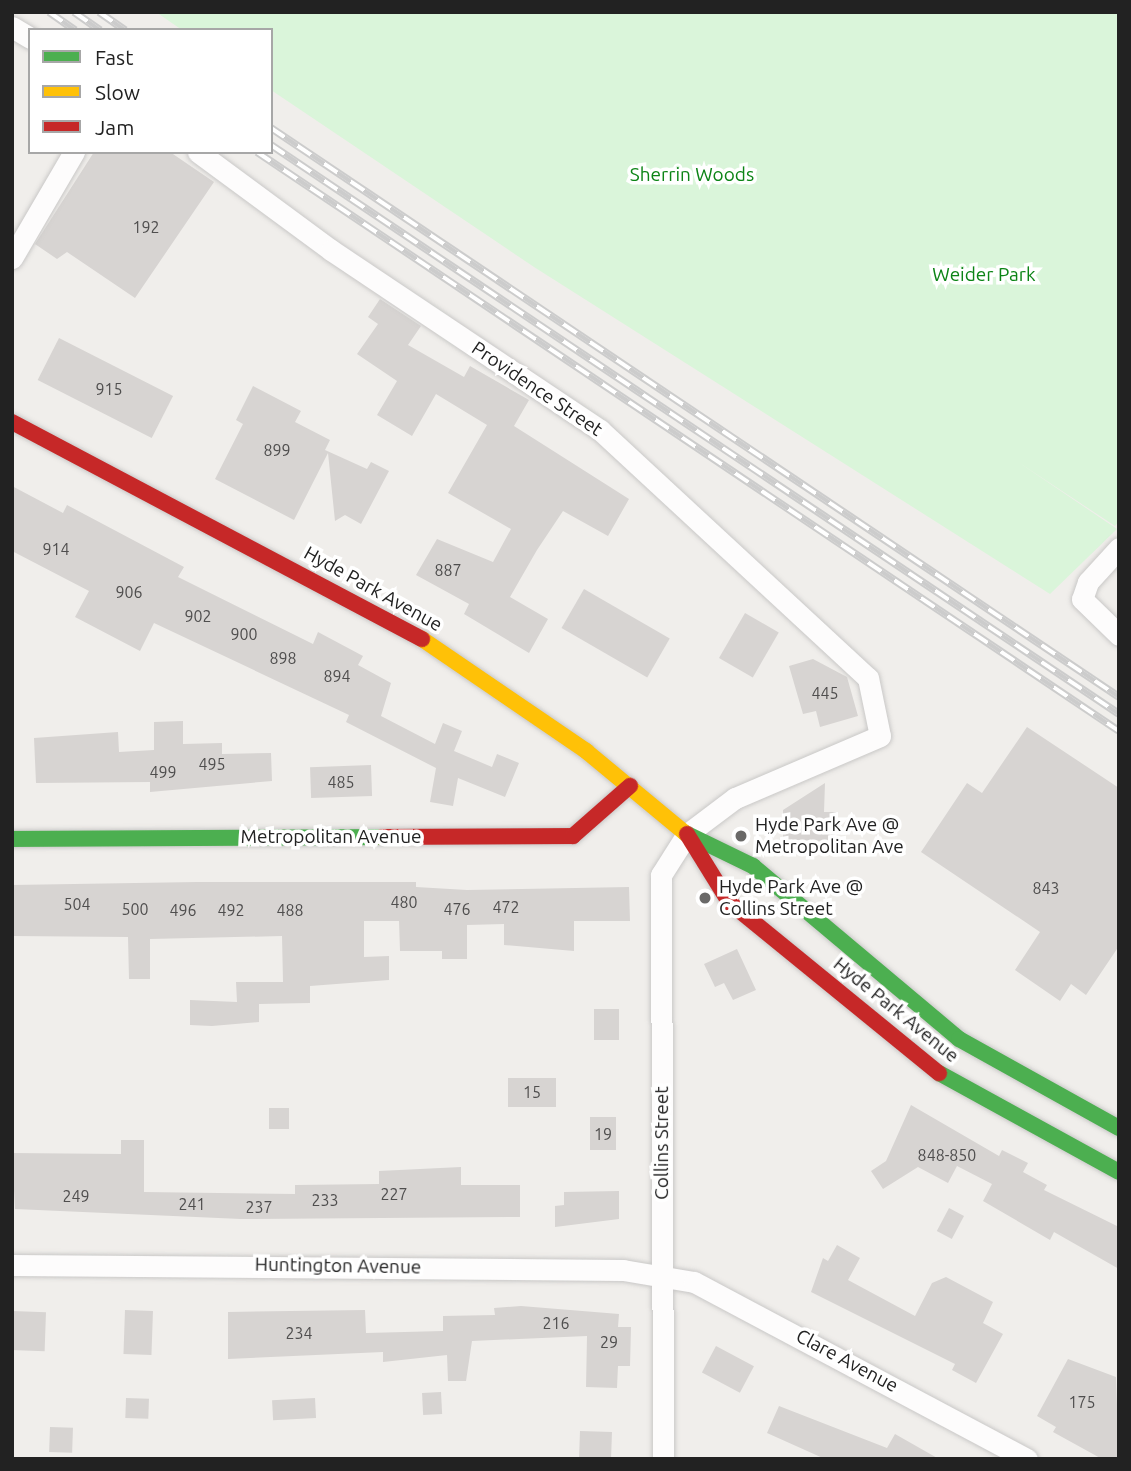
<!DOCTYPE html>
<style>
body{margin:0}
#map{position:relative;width:1131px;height:1471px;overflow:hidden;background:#f0eeeb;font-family:Ubuntu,sans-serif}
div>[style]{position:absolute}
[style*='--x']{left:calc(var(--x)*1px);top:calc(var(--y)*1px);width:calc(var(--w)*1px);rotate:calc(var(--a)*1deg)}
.park>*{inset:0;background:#daf5da}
.building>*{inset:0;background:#d7d4d2;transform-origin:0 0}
.roads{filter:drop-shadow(0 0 2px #c9c8c7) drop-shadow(0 0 2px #c9c8c7)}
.street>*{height:21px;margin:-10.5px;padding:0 10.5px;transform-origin:10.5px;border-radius:10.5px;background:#fdfcfc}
.fast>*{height:16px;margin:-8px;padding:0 8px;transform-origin:8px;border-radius:8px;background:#4caf50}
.slow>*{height:16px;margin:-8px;padding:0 8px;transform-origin:8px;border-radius:8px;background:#ffc107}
.jam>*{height:16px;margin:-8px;padding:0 8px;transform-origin:8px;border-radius:8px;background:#c62828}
.rail>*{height:8px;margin-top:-4px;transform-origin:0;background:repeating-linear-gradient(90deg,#fff 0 16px,#ccc 0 32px);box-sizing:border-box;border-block:2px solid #ccc}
.dots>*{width:19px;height:19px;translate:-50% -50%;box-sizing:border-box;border:4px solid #fff;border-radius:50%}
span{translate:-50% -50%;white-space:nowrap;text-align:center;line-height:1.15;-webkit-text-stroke:7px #fff;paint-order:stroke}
.number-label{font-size:16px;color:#4f4e4e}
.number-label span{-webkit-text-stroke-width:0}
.park-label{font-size:19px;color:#0c8416}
.street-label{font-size:19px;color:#222}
.poi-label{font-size:19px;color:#222}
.left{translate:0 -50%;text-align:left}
.frame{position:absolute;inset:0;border:14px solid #222;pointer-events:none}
.legend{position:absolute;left:28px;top:28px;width:245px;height:126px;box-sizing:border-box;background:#fff;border:2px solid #a7a7a7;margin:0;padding:9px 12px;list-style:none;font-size:21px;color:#222}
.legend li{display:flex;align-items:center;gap:14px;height:35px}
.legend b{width:35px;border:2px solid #a7a7a7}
</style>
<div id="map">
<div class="park">
<i style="clip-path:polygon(156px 12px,1119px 12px,1119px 521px,1115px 526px,1018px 462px,1117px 529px,1050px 594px,534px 267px,271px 90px,271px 30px,182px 30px)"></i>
</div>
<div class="building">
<i style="clip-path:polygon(94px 152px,170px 152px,214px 182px,135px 298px,67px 252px,57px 259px,35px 244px)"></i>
<i style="clip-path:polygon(380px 299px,421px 326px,408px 345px,464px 377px,470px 366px,529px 400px,514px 426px,629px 499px,608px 536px,563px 511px,537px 550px,510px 597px,548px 619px,529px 653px,464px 614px,469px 604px,416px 575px,437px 539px,493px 562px,511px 529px,448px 493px,487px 425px,436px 394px,412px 436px,377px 415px,397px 381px,357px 354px,378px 324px,368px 317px)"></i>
<i style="left:59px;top:338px;width:128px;height:47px;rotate:27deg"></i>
<i style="clip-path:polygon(253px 386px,301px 411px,295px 422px,330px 440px,325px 450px,367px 469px,371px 462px,389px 471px,361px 524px,345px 515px,335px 521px,328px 453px,294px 520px,215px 479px,243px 424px,236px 420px)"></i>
<i style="clip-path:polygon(12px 486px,63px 513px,67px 505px,184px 567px,178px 577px,313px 644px,318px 632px,363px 656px,358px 665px,391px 683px,381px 716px,435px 744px,443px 723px,462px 731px,454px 751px,492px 767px,497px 754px,519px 763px,505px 797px,458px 778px,453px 806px,430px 802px,436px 768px,346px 722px,349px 715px,154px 623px,140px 651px,75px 617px,89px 591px,12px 551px)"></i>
<i style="left:584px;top:589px;width:99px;height:45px;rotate:30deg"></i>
<i style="left:745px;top:613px;width:39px;height:52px;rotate:30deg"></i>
<i style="clip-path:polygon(813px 659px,847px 677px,858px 716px,820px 727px,816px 711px,803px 714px,789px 666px)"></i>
<i style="clip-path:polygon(183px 721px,183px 744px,222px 743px,222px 754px,271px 753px,272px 781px,150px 792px,150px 782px,36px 783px,34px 738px,118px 732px,119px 752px,154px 750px,154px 722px)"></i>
<i style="clip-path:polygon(1027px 727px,1119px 788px,1119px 946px,1086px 995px,1071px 984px,1060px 1001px,1015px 970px,1040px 932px,921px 852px,967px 783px,982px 793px)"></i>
<i style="left:371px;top:765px;width:31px;height:61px;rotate:88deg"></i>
<i style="clip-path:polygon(825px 783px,824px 812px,836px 812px,836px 847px,783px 852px,783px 810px)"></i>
<i style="clip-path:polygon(197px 882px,416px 882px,416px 887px,467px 890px,629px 887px,630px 921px,574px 921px,574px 951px,504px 945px,504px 924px,467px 925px,467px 959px,442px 959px,442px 951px,400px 951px,399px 921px,364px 921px,364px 957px,389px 956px,389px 980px,310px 986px,310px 1003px,259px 1004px,259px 1022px,212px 1026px,190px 1025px,190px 1000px,237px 1002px,236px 982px,283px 982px,282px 936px,150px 939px,150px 979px,129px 979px,128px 937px,12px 936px,12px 885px)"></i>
<i style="clip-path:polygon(737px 949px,756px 990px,733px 1000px,724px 983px,715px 987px,704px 964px)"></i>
<i style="left:594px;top:1009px;width:25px;height:31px"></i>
<i style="left:508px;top:1078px;width:48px;height:29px"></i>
<i style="clip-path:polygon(911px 1105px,999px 1156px,1002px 1150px,1028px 1163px,1023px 1172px,1047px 1185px,1044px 1190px,1119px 1227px,1119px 1269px,1054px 1232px,1050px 1240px,983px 1201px,992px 1184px,957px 1166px,948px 1183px,918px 1167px,883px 1189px,871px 1171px,886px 1161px)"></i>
<i style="left:269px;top:1108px;width:20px;height:21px"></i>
<i style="left:590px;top:1117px;width:26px;height:33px"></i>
<i style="clip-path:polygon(121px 1140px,144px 1140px,144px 1192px,295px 1194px,295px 1185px,379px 1184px,379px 1171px,461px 1167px,461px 1185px,520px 1185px,520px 1217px,241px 1219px,15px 1209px,12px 1153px,121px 1154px)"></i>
<i style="clip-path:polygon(619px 1191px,619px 1219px,555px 1227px,555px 1206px,564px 1205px,564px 1192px)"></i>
<i style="left:949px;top:1208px;width:17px;height:26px;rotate:28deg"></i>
<i style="clip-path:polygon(837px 1245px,860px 1258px,848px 1280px,915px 1316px,932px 1283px,946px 1277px,993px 1302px,983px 1323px,1003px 1334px,976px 1383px,952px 1370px,955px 1364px,811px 1292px,823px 1258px,828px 1261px)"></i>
<i style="clip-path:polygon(521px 1306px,619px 1314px,618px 1327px,631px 1327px,630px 1366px,618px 1366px,617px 1388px,586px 1387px,587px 1336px,472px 1341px,466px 1381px,448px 1381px,447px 1355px,383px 1362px,383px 1352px,228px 1359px,228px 1312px,365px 1310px,366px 1333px,443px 1331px,443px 1316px,495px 1315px,494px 1308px)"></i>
<i style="left:125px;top:1310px;width:28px;height:44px;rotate:2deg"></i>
<i style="left:12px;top:1311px;width:34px;height:39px;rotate:2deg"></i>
<i style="left:716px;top:1346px;width:43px;height:30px;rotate:28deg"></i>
<i style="clip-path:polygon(1068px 1359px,1116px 1377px,1119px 1459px,1102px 1459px,1053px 1432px,1056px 1427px,1037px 1416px)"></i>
<i style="left:441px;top:1392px;width:22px;height:19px;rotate:87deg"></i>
<i style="left:126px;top:1398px;width:23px;height:20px;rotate:2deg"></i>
<i style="left:315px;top:1398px;width:20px;height:43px;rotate:87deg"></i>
<i style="clip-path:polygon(779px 1406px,887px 1448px,895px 1434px,939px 1459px,825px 1459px,767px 1433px)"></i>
<i style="left:50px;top:1427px;width:23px;height:25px;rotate:2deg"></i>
<i style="left:580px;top:1431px;width:32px;height:28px;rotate:2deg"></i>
</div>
<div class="roads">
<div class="street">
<i style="--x:12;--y:27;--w:21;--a:31"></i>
<i style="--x:198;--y:152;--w:165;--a:36.4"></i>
<i style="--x:331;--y:250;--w:324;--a:33.8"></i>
<i style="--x:600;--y:430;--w:365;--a:42.8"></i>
<i style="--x:868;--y:678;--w:59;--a:78.3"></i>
<i style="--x:880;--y:736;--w:158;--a:156.8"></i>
<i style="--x:735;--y:798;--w:60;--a:143.1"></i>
<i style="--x:687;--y:834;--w:49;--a:122.4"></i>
<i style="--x:661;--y:875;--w:584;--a:89.8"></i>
<i style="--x:12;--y:258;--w:123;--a:-59.7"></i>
<i style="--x:1119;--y:548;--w:46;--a:132.4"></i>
<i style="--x:1088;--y:582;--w:18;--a:109"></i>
<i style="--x:1082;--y:599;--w:52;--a:44.2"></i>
<i style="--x:12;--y:1265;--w:611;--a:0.47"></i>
<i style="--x:623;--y:1270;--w:72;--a:9.6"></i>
<i style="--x:694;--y:1282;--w:377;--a:28"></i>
</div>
<div class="fast">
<i style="--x:685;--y:833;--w:76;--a:25.9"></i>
<i style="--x:753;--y:866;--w:269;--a:40"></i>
<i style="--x:959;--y:1039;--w:183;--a:29.1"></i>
<i style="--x:12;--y:839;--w:370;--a:-0.3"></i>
<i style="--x:939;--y:1073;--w:205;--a:28.8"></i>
</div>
<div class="slow">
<i style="--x:422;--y:639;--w:199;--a:34.3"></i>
<i style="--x:586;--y:751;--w:129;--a:39.6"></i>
</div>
<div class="jam">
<i style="--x:12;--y:422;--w:464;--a:27.9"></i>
<i style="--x:687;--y:834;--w:80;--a:58.3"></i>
<i style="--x:729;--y:902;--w:271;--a:39.2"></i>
<i style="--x:382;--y:837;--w:191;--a:-0.3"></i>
<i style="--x:573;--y:836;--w:76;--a:-41.3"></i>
</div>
</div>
<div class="rail">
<i style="--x:49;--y:12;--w:32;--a:35"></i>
<i style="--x:74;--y:12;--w:32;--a:35"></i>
<i style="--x:99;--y:12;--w:32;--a:35"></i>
<i style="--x:271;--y:128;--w:1021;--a:33.86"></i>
<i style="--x:271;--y:145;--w:1021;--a:33.86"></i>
<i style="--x:257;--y:152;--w:1038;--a:33.89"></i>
</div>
<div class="dots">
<i style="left:741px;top:836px;background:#6a6968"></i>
<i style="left:705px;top:898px;background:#6a6968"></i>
</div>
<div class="number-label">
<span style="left:146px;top:227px">192</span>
<span style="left:109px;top:389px">915</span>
<span style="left:277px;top:450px">899</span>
<span style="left:56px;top:549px">914</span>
<span style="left:448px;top:570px">887</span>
<span style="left:129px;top:592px">906</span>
<span style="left:198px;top:616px">902</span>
<span style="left:244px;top:634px">900</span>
<span style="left:283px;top:658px">898</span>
<span style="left:337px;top:676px">894</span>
<span style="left:825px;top:693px">445</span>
<span style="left:212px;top:764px">495</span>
<span style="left:163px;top:772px">499</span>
<span style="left:341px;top:782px">485</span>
<span style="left:1046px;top:888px">843</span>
<span style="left:404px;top:902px">480</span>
<span style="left:77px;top:904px">504</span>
<span style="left:506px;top:907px">472</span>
<span style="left:135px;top:909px">500</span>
<span style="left:457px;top:909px">476</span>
<span style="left:183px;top:910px">496</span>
<span style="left:231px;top:910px">492</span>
<span style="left:290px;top:910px">488</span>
<span style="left:532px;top:1092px">15</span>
<span style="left:603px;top:1134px">19</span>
<span style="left:947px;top:1155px">848-850</span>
<span style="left:394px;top:1194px">227</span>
<span style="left:76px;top:1196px">249</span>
<span style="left:325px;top:1200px">233</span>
<span style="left:192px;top:1204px">241</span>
<span style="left:259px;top:1207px">237</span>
<span style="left:556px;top:1323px">216</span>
<span style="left:299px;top:1333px">234</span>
<span style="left:609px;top:1342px">29</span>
<span style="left:1082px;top:1402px">175</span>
</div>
<div class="park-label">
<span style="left:692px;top:175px">Sherrin Woods</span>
<span style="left:984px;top:275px">Weider Park</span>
</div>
<div class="street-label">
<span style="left:537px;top:389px;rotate:34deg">Providence Street</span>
<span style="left:373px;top:589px;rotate:29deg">Hyde Park Avenue</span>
<span style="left:331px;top:837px">Metropolitan Avenue</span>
<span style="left:896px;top:1010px;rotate:39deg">Hyde Park Avenue</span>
<span style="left:662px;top:1143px;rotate:-90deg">Collins Street</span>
<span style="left:338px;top:1266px;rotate:1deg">Huntington Avenue</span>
<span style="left:847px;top:1361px;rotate:28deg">Clare Avenue</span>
</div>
<div class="poi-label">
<span class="left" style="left:755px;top:836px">Hyde Park Ave @<br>Metropolitan Ave</span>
<span class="left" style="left:719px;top:898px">Hyde Park Ave @<br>Collins Street</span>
</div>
<div class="frame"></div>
<ul class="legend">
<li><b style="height:9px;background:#4caf50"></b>Fast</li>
<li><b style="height:9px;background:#ffc107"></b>Slow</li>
<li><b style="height:9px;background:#c62828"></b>Jam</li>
</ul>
</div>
